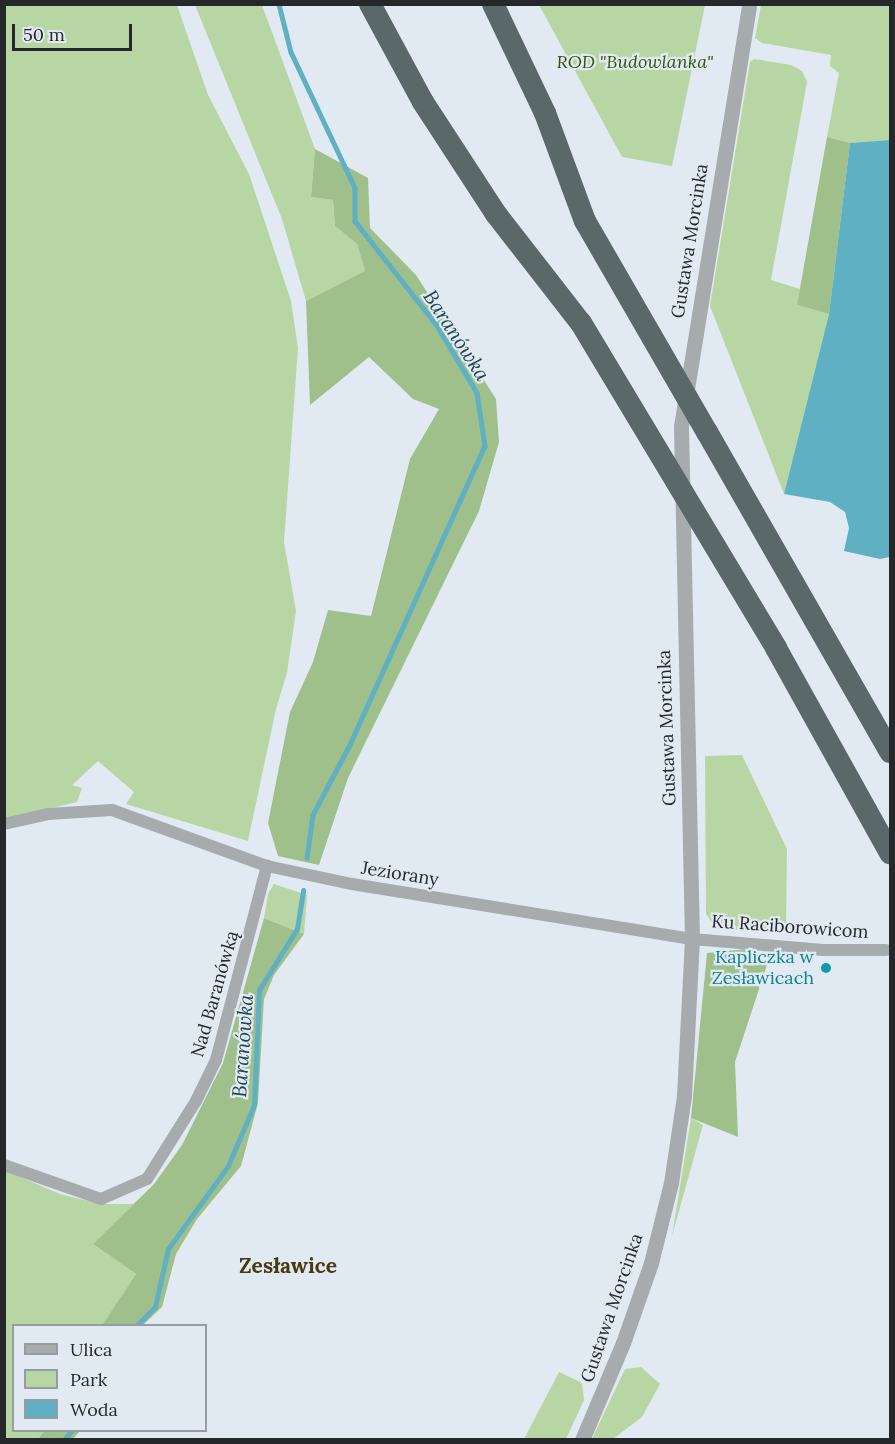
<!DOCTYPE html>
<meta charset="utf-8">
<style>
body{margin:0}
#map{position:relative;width:895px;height:1444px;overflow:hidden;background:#e1eaf3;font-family:Lora,serif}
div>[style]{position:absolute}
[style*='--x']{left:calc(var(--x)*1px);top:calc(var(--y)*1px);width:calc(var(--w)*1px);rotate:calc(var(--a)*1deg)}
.green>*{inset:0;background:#b7d6a4}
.forest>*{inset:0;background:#9fc08a}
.water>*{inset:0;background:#60b0c3}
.stream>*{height:4.5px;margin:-2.25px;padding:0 2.25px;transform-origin:2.25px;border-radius:2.25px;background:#60b0c3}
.minor>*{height:12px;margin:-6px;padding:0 6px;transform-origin:6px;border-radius:6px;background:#a6acad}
.tertiary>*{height:15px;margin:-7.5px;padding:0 7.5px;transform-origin:7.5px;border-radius:7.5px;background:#a6acad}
.motorway>*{height:22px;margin:-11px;padding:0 11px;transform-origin:11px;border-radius:11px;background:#5b686a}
.motorway-bridge>*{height:22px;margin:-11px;padding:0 11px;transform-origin:11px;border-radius:11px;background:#5b686a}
.dots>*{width:16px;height:16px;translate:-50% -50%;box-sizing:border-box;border:3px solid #e1eaf3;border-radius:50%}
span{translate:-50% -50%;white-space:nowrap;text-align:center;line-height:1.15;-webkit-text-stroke:4.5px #e1eaf3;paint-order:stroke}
.park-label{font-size:18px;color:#305707;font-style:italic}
.street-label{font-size:18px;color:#24282b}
.culture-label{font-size:18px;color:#0d838f}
.right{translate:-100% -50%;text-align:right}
.water-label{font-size:20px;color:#20454e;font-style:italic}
.quarter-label{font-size:21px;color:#493911;font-weight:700}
.frame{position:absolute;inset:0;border:6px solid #24282b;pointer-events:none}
.legend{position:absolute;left:12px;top:1324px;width:195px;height:108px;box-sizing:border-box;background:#e1eaf3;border:2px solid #959ca3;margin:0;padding:8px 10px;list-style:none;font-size:18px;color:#24282b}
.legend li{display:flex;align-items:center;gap:12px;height:30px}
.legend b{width:30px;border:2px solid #959ca3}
.scale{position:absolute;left:12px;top:24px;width:120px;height:27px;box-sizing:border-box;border:3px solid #24282b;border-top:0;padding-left:8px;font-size:18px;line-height:21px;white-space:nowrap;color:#24282b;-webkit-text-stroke:4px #e1eaf3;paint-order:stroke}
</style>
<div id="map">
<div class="green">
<i style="clip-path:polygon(5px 5px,177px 5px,208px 95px,249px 174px,291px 301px,298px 348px,284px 542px,296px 611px,287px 673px,276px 709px,248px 841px,126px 804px,134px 792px,98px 761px,72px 785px,82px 788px,77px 802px,5px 819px)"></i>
<i style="clip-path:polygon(195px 5px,262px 5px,315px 149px,311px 197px,333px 200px,335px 226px,357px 244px,365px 271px,306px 301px,282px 219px)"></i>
<i style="clip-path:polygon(539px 5px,705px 5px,672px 166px,622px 157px)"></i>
<i style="clip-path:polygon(761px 5px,890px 5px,890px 140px,850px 143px,827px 137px,839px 73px,830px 66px,831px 55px,762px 43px,755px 38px)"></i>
<i style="clip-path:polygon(754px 59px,791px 65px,802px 71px,807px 82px,771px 280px,800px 289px,797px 305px,829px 314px,784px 494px,710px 306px,750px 62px)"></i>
<i style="clip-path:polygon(742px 755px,787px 849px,786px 923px,772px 932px,717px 929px,706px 914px,705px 756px)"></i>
<i style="clip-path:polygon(274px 884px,307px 895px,304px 934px,264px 918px,268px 894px)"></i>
<i style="clip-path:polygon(691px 1118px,703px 1125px,672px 1236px)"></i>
<i style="clip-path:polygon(4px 1170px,60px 1194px,100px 1204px,134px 1204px,93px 1244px,136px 1274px,102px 1325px,14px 1326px,14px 1430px,44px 1431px,38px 1439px,5px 1439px)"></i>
<i style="clip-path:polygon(641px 1367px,660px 1384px,642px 1417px,613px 1439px,592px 1439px,625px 1369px)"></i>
<i style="clip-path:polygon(559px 1372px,582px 1383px,584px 1400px,566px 1439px,524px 1439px)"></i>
</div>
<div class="forest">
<i style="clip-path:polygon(827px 137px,850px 143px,829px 314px,797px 305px)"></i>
<i style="clip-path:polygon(315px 149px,368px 178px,370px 228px,416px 275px,496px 399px,499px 442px,479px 511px,348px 778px,319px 865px,278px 856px,268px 823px,290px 712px,313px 662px,328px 610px,371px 616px,410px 459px,439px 409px,413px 399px,369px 357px,310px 405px,306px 301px,365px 271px,357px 244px,335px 226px,333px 200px,311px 197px)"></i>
<i style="clip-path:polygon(264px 918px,304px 934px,274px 975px,264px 999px,258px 1103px,241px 1166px,197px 1219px,176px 1254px,162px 1307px,143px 1325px,102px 1325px,136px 1274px,93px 1244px,154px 1184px,182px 1145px,223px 1063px)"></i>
<i style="clip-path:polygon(747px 949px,767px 965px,735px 1062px,738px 1137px,691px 1118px,707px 953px)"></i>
<i style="clip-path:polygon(44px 1431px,44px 1430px,80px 1431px,73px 1439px,38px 1439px)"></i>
</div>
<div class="water">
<i style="clip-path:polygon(890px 140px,890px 557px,880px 559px,844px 551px,849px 528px,845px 512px,830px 502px,784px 494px,829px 314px,850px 143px)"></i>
</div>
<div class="stream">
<i style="--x:279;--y:4;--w:49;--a:76"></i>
<i style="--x:291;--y:52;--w:150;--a:64.8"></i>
<i style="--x:355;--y:188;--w:33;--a:90"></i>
<i style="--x:355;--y:221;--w:135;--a:51.9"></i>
<i style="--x:438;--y:327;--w:77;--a:59.4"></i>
<i style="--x:477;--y:393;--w:54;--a:81.4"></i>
<i style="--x:485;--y:446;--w:328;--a:114.3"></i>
<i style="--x:350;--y:745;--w:79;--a:117.9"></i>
<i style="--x:313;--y:815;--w:43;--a:97.9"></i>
<i style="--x:136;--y:1326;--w:27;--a:-45"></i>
<i style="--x:155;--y:1307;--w:59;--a:-77.4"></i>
<i style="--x:168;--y:1249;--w:102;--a:-54.1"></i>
<i style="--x:228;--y:1166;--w:66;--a:-66.9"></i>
<i style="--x:254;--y:1105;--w:115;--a:-87.5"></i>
<i style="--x:259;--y:990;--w:72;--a:-58.1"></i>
<i style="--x:297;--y:929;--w:39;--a:-81"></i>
<i style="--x:64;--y:1440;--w:13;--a:-51"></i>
</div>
<div class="minor">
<i style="--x:4;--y:824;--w:45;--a:-12.8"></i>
<i style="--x:48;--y:814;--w:64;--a:-3.6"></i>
<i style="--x:112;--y:810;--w:165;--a:19.9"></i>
<i style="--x:267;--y:866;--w:87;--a:12"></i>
<i style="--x:352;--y:884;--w:344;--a:9.2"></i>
<i style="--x:692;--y:939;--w:132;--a:4.8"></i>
<i style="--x:824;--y:950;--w:62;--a:0"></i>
<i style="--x:4;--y:1165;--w:103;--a:19.3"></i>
<i style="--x:101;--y:1199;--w:50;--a:-23.5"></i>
<i style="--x:147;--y:1179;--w:92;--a:-57.9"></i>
<i style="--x:196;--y:1101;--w:46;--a:-64"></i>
<i style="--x:216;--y:1060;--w:201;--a:-75.3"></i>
</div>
<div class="tertiary">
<i style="--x:582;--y:1440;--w:105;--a:-67.1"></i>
<i style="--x:623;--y:1343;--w:85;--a:-70.7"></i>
<i style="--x:651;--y:1263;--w:82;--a:-76"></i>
<i style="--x:671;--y:1183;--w:88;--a:-81.5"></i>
<i style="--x:684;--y:1096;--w:157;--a:-87.1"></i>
<i style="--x:692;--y:939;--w:513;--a:-91.23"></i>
<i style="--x:681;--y:426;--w:427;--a:-80.8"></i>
</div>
<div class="motorway">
<i style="--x:370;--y:4;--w:111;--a:61.6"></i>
<i style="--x:423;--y:102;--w:134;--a:56.9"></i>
<i style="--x:496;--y:214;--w:138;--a:52.1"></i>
<i style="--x:493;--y:4;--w:121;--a:64.5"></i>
<i style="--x:545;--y:113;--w:115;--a:69.7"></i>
<i style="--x:707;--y:432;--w:369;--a:60.2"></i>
<i style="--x:776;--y:648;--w:235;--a:60.9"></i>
</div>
<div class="motorway-bridge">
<i style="--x:585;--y:221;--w:244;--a:60"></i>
<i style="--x:581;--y:323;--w:379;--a:59"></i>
</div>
<div class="dots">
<i style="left:826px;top:968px;background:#0f9aa8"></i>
</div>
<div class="park-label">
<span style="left:635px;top:62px">ROD "Budowlanka"</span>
</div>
<div class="street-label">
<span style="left:690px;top:241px;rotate:-81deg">Gustawa Morcinka</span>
<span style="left:667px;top:728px;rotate:-92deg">Gustawa Morcinka</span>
<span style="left:400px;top:874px;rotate:9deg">Jeziorany</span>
<span style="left:790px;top:927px;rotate:4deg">Ku Raciborowicom</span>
<span style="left:215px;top:994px;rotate:-74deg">Nad Baranówką</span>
<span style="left:612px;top:1308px;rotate:-71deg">Gustawa Morcinka</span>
</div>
<div class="culture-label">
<span class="right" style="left:814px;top:968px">Kapliczka w<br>Zesławicach</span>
</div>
<div class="water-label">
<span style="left:457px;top:335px;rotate:57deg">Baranówka</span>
<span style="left:242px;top:1046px;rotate:-86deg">Baranówka</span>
</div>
<div class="quarter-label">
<span style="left:288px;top:1266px">Zesławice</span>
</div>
<div class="frame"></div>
<ul class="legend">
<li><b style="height:8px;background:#a6acad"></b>Ulica</li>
<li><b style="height:16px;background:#b7d6a4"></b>Park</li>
<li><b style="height:16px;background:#60b0c3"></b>Woda</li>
</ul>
<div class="scale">50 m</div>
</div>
